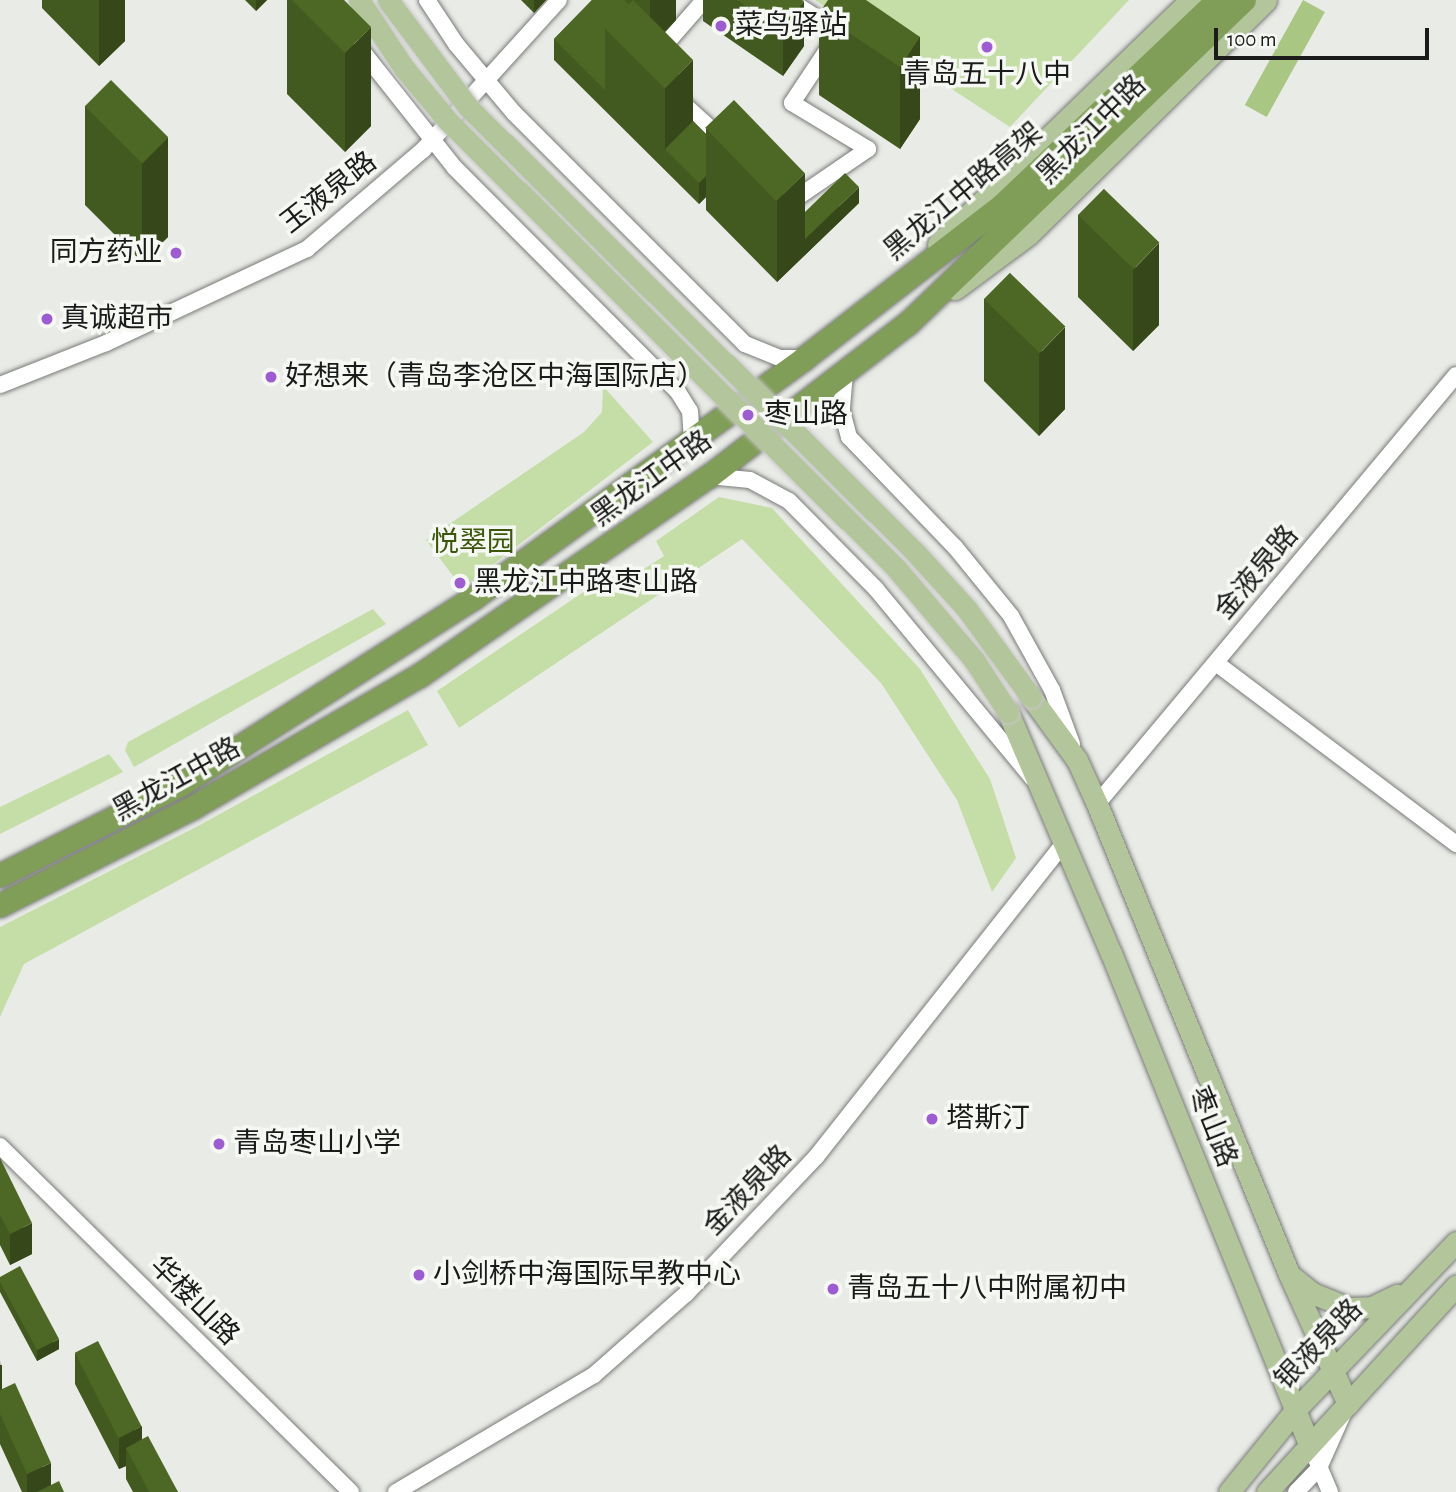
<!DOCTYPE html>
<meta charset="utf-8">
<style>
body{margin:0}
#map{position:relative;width:1456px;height:1492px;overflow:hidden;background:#e9ebe7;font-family:"Alegreya Sans","Noto Sans SC",sans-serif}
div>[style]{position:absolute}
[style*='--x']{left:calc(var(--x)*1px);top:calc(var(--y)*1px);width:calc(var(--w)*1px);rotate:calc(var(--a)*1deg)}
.green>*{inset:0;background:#c5dea8}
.forest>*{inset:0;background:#a9c782;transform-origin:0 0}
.roads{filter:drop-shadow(0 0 2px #797b78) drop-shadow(0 0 2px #797b78)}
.minor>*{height:16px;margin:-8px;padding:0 8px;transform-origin:8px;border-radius:8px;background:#fff}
.major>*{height:21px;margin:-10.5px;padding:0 10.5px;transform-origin:10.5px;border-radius:10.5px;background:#b3c59a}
.highway>*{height:23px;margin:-11.5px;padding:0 11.5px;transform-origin:11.5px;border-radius:11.5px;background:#809e57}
.bridges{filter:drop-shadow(0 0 2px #c8c8c8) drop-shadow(0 0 2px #c8c8c8)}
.major-bridge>*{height:21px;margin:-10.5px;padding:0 10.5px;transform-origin:10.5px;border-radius:10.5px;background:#b3c59a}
.wall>*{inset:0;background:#42591f}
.shaded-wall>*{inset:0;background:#364819;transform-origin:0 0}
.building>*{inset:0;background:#4d6724;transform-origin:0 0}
.dots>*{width:19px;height:19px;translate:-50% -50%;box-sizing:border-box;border:4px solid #f6f8f4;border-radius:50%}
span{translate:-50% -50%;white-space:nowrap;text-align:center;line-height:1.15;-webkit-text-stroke:7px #f6f8f4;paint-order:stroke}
.poi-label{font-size:28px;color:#1a1b1a}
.left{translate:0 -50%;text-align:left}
.right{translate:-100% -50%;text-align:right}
.street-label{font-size:28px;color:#1a1b1a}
.park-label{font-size:28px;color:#3c5609}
.scale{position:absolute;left:1214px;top:28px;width:215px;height:32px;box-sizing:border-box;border:4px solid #1a1b1a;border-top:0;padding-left:9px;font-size:21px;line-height:24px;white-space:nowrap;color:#1a1b1a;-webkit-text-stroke:5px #f6f8f4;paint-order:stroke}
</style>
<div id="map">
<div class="green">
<i style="clip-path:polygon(815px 0,1129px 0,1010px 127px)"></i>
<i style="clip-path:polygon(603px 386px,653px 442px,462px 588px,426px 540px,584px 432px,602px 412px)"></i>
<i style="clip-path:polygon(719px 497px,772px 508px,920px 669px,990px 779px,1016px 858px,992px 892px,957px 800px,881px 683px,742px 539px,459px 728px,437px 691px,607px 576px,615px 588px,664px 556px,656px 541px)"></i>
<i style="clip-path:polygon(373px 609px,386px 624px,134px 767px,125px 750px,128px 742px)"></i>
<i style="clip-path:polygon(408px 710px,428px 745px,24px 964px,0 1017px,0 927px,200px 825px)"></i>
<i style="clip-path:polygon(109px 754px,123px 772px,0 834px,0 807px)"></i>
</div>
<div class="forest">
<i style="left:1303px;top:0;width:25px;height:120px;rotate:29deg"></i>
</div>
<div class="roads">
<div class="minor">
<i style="--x:427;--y:0;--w:53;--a:56.6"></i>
<i style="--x:456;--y:44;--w:90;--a:50"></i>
<i style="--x:514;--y:113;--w:327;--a:45"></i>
<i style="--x:745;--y:344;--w:38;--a:22"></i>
<i style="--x:780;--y:358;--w:24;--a:0"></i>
<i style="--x:359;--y:47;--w:153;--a:51.6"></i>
<i style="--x:454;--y:167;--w:317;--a:45.1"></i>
<i style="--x:678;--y:392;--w:22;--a:58"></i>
<i style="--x:690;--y:411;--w:30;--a:86"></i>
<i style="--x:658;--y:53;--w:70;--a:-49"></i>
<i style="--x:679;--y:100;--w:58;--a:42.2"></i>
<i style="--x:786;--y:195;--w:12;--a:9"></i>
<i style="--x:798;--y:197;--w:85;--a:-34.4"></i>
<i style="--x:868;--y:149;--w:89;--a:-148.8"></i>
<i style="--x:792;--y:103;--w:85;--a:-56.5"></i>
<i style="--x:839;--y:32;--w:59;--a:-147.4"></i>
<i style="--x:845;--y:373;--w:38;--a:95"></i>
<i style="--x:842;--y:411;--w:27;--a:75"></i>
<i style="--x:849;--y:437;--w:153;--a:46.1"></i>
<i style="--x:955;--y:547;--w:89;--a:50.9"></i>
<i style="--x:1011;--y:616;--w:85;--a:61"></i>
<i style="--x:1052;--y:690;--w:58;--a:69.7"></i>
<i style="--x:0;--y:385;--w:114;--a:-21.6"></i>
<i style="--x:106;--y:343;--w:222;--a:-25.1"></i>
<i style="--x:307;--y:249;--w:153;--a:-40.5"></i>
<i style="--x:423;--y:150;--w:202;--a:-47.8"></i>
<i style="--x:709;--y:476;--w:41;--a:5.6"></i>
<i style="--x:750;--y:480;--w:44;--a:28.3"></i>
<i style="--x:789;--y:501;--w:124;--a:45.3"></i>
<i style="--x:876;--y:589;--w:246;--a:50.4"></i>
<i style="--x:1216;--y:663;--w:301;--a:37"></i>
<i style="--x:1097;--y:804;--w:559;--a:-50.08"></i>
<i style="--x:0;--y:1146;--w:493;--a:44.6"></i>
<i style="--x:1316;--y:1459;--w:36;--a:67"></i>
<i style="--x:396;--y:1492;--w:230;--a:-30.6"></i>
<i style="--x:594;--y:1375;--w:123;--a:-41.4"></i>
<i style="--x:686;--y:1294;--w:189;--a:-46.5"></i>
<i style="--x:816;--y:1157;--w:399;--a:-51.7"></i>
<i style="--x:1296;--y:1492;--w:33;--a:-46"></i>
<i style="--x:1319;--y:1468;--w:59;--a:-66"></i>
</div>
<div class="major">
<i style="--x:938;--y:244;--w:351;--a:-44"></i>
<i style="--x:955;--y:289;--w:91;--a:-36.5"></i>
<i style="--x:1028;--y:235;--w:334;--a:-44.6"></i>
<i style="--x:1031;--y:697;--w:78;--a:53.9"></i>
<i style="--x:1077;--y:760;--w:48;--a:65.6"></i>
<i style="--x:1097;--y:804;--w:508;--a:67.78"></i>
<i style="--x:1289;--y:1274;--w:143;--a:65.6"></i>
<i style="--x:1008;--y:712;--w:262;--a:66.9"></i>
<i style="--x:1111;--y:953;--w:529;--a:68.04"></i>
<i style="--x:1291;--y:1276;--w:27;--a:39"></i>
<i style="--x:1312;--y:1293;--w:40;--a:22"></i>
<i style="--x:1349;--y:1308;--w:23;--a:-2"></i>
<i style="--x:1372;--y:1307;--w:28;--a:-26"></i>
<i style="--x:1229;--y:1492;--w:108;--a:-51"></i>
<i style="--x:1297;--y:1408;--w:230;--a:-46.2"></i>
<i style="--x:1267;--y:1492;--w:280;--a:-47.5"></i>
</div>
<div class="highway">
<i style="--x:0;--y:875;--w:203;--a:-26.7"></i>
<i style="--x:181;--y:784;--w:346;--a:-32.5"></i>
<i style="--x:473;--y:598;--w:409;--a:-35.9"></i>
<i style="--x:804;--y:358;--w:252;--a:-37.7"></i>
<i style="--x:1003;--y:204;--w:296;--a:-43.6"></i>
<i style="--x:0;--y:905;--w:216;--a:-26.9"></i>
<i style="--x:193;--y:807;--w:263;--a:-30.2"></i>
<i style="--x:420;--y:675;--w:351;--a:-34.6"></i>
<i style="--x:709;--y:476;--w:251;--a:-37.6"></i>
<i style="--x:908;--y:323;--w:466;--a:-43.9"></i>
</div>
</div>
<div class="bridges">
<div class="major-bridge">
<i style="--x:359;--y:0;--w:82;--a:56.5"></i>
<i style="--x:404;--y:68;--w:69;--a:50.3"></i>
<i style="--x:448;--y:121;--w:633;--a:44.94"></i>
<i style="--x:896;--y:568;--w:121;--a:49.7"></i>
<i style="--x:974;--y:660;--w:62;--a:56.8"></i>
<i style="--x:388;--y:0;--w:134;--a:53.2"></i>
<i style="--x:468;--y:107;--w:631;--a:44.87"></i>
<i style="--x:915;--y:552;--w:76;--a:47.7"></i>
<i style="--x:966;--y:608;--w:110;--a:53.9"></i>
</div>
</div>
<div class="wall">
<i style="clip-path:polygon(42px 0,125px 0,125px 41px,99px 66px,42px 8px)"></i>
<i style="clip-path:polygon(245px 0,267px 0,256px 11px)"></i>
<i style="clip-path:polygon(287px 0,344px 0,371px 126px,345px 152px,287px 94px)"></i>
<i style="clip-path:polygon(521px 0,546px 0,534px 13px)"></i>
<i style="clip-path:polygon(592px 0,676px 0,676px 20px,665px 32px,693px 121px,706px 134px,706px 128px,805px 212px,859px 203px,777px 282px,706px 210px,706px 197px,699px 204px,554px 60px,554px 39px)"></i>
<i style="clip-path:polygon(703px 0,802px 0,804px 46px,783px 76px,703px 21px)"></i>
<i style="clip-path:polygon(819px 13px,920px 37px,920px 119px,900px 149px,819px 95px)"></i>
<i style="clip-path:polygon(85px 106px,168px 138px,168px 237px,142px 262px,85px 205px)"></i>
<i style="clip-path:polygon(1104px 189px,1159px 325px,1133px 351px,1078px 297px,1078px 215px)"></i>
<i style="clip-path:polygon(1010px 273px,1065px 409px,1039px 436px,984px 381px,984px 299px)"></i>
<i style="clip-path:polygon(0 1158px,32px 1254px,10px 1265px,0 1245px)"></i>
<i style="clip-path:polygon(0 1277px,59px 1349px,37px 1361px,0 1292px)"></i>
<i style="clip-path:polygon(75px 1353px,142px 1439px,178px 1492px,133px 1492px,126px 1479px,126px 1466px,119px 1469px,75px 1384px)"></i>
<i style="clip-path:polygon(0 1360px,2px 1389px,51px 1485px,64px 1492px,22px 1492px,0 1444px)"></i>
</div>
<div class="shaded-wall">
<i style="clip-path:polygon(99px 0,125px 0,125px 41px,99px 66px)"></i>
<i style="clip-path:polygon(256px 0,267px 0,256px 11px)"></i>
<i style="clip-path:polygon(534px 0,546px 0,534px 13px)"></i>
<i style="clip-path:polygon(650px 0,676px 0,676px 20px,650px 46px)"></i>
<i style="clip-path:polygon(804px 1px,804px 46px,783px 76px,783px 31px)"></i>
<i style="clip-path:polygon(371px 27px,371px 126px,345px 152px,345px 53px)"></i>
<i style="clip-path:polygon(920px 37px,920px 119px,900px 149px,900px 67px)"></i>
<i style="clip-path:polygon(693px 60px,693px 142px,665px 149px,665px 88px)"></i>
<i style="clip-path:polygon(168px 138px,168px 237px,142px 262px,142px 164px)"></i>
<i style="clip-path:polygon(805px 173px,805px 255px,777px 282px,777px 200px)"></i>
<i style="clip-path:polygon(706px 176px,706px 197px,699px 204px,699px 183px)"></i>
<i style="clip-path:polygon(859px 187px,859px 203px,805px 255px,805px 239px)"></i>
<i style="clip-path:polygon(1159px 243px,1159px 325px,1133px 351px,1133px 270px)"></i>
<i style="clip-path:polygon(1065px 327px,1065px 409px,1039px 436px,1039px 354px)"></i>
<i style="clip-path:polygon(32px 1223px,32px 1254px,10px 1265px,10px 1234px)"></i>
<i style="clip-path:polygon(59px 1339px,59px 1349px,37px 1361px,37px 1350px)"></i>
<i style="left:2px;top:1365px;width:31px;height:2px;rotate:90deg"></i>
<i style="clip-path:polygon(142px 1426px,142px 1457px,126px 1448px,126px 1466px,119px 1469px,119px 1438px)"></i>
<i style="clip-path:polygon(51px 1463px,51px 1492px,27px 1492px,27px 1474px)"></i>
</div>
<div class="building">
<i style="clip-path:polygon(292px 0,344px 0,371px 27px,345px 53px)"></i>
<i style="clip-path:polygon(592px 0,624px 0,629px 4px,605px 29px,605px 90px,554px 39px)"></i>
<i style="left:633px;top:0;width:85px;height:40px;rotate:45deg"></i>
<i style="clip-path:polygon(737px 0,802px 0,804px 1px,783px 31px)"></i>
<i style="clip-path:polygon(828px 0,866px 0,920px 37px,900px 67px,819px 13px)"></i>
<i style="left:111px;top:80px;width:81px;height:37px;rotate:45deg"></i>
<i style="left:734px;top:100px;width:102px;height:40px;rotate:46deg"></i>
<i style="clip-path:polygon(693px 121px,706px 134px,706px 176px,699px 183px,665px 149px)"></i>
<i style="clip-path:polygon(845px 173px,859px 187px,805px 239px,805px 212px)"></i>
<i style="left:1104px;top:189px;width:77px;height:37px;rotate:44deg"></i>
<i style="left:1010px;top:273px;width:77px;height:37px;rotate:44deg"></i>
<i style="clip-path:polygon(0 1158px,32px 1223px,10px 1234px,0 1215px)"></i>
<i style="clip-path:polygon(20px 1266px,59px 1339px,37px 1350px,0 1282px,0 1277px)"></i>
<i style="left:98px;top:1341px;width:96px;height:26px;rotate:63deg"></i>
<i style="clip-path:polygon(15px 1383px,51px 1463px,27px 1474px,0 1414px,0 1390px)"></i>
<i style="clip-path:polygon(148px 1436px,178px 1492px,149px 1492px,126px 1448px)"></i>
<i style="clip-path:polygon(59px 1481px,64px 1492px,37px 1492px)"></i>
</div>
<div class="dots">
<i style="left:721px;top:26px;background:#9d5cd2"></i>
<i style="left:987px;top:47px;background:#9d5cd2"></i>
<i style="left:176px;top:253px;background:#9d5cd2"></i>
<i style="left:47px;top:319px;background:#9d5cd2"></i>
<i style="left:271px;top:377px;background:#9d5cd2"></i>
<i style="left:748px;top:415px;background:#9d5cd2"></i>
<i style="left:460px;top:583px;background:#9d5cd2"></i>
<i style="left:932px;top:1119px;background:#9d5cd2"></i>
<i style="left:219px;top:1144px;background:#9d5cd2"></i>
<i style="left:419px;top:1275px;background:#9d5cd2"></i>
<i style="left:833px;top:1289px;background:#9d5cd2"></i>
</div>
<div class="poi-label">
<span class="left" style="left:735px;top:26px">菜鸟驿站</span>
<span style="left:987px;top:75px">青岛五十八中</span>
<span class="right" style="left:162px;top:253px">同方药业</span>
<span class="left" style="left:61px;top:319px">真诚超市</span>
<span class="left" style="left:285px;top:377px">好想来（青岛李沧区中海国际店）</span>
<span class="left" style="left:764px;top:415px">枣山路</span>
<span class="left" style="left:474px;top:583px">黑龙江中路枣山路</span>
<span class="left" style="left:946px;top:1119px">塔斯汀</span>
<span class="left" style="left:233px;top:1144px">青岛枣山小学</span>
<span class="left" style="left:433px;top:1275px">小剑桥中海国际早教中心</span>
<span class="left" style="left:847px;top:1289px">青岛五十八中附属初中</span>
</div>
<div class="street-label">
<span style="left:1092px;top:130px;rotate:-45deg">黑龙江中路</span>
<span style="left:964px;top:192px;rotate:-40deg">黑龙江中路高架</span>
<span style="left:329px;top:193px;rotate:-38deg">玉液泉路</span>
<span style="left:652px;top:479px;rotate:-36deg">黑龙江中路</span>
<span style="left:1257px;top:573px;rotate:-50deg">金液泉路</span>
<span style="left:177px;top:780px;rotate:-29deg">黑龙江中路</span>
<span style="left:1212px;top:1127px;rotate:68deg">枣山路</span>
<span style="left:748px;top:1191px;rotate:-46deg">金液泉路</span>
<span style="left:194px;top:1301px;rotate:45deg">华楼山路</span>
<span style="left:1319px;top:1345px;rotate:-46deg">银液泉路</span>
</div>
<div class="park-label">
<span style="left:473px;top:543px">悦翠园</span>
</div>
<div class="scale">100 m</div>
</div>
